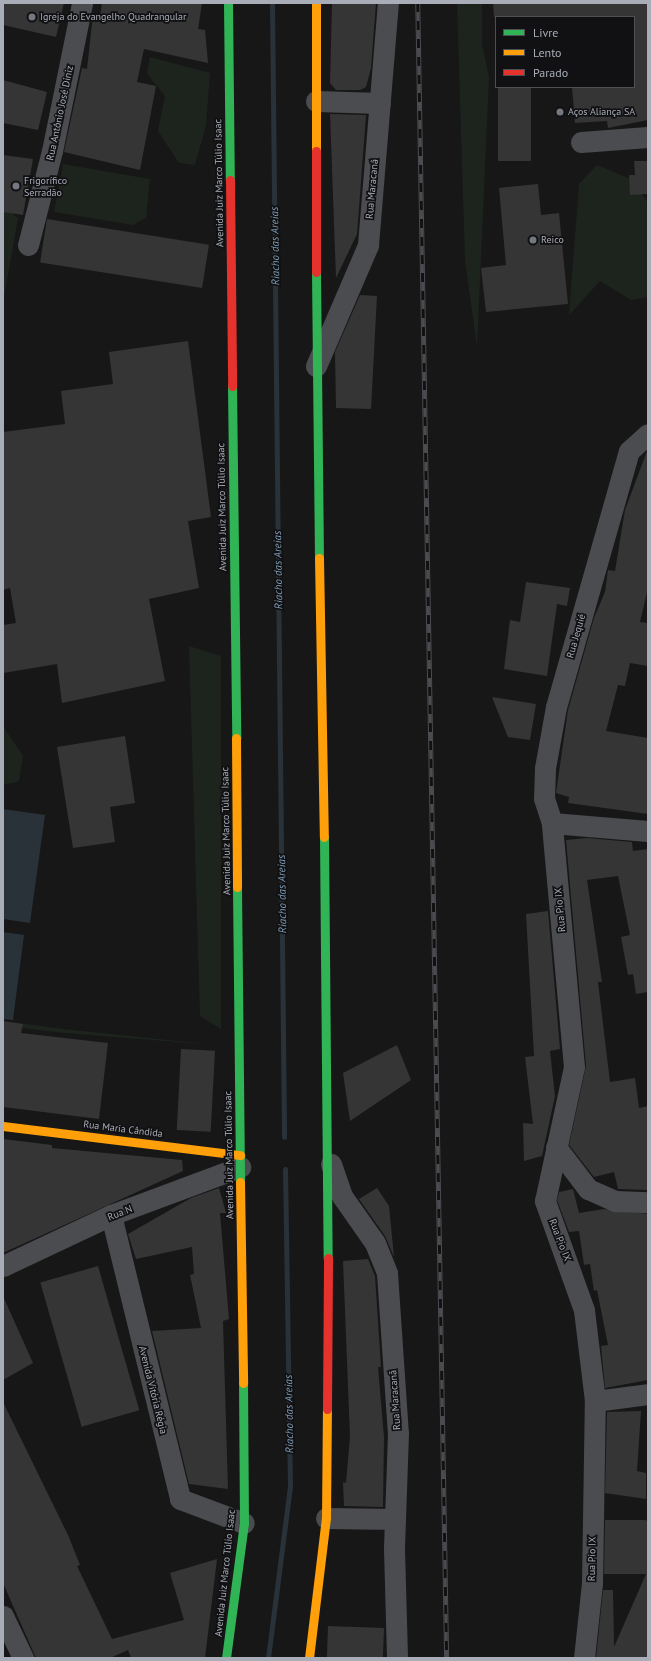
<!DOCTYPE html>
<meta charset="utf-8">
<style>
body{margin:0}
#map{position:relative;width:651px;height:1661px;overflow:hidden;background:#171717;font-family:"PT Sans",sans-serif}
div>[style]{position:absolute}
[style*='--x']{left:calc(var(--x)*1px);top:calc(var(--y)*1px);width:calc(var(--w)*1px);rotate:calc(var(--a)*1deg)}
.green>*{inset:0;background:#1d241e}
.water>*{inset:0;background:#2a3239}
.stream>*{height:5px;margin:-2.5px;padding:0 2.5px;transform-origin:2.5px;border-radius:2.5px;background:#2a3239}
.building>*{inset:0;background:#353536;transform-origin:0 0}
.street>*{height:21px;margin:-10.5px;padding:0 10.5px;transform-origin:10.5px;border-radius:10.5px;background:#4b4c50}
.fast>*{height:9px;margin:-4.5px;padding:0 4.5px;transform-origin:4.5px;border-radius:4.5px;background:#30b455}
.slow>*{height:9px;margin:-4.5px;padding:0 4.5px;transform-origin:4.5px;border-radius:4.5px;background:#ff9f0a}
.jam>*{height:9px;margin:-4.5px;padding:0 4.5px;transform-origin:4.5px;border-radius:4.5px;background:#e5322d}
.rail>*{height:4.5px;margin-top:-2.25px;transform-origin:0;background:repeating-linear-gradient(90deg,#111113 0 9px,#4b4c4f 0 18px);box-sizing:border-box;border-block:1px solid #4b4c4f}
.dots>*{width:11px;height:11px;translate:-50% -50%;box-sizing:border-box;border:2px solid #111113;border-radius:50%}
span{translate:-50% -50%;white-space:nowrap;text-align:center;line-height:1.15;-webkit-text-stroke:3.5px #111113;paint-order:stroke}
.poi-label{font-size:10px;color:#a8adb8}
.left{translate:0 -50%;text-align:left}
.street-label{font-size:10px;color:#a8adb8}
.water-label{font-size:11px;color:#7f9bb3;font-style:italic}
.frame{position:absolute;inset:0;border:4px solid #a8adb8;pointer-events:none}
.legend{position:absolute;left:495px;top:16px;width:140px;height:72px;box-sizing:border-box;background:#111113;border:1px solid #4d4f55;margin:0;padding:5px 7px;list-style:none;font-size:12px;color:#a8adb8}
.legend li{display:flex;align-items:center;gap:8px;height:20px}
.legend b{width:20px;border:1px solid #4d4f55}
</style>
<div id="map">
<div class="green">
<i style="clip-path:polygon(457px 3px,482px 3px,482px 44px,489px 77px,477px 347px,465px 260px)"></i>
<i style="clip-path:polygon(150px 57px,210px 73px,206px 125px,195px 165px,179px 163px,158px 131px,165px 96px,147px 74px)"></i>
<i style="clip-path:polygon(63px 164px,150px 179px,146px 218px,133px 225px,54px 212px)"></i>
<i style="clip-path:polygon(597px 165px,628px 178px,648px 202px,648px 297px,631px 300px,600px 281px,569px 315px,579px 184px)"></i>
<i style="clip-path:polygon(3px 207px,18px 218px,3px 303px)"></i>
<i style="clip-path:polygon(189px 646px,221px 656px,221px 1029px,200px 1016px)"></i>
<i style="clip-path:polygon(3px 726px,23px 756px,19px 781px,3px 785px)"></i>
<i style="clip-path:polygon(3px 1021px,63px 1029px,215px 1045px,65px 1033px,3px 1026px)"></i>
</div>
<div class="water">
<i style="clip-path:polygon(3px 809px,45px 815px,30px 923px,3px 919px)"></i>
<i style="clip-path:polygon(3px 932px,24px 935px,13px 1020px,3px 1019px)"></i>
</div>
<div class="stream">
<i style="--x:272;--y:3;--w:1134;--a:89.39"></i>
<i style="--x:268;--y:1658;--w:172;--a:-82.7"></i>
<i style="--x:290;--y:1487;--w:318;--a:-90.9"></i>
</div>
<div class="building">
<i style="clip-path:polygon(3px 3px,64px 3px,56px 37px,3px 25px)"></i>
<i style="clip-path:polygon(102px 3px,202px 3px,198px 29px,205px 30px,208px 63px,144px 49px,137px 82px,156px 86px,140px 170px,64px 152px,82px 68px,87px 69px,93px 15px,100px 17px)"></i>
<i style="clip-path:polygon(332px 3px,376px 3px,371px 68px,366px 87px,360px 90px,336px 90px,330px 83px)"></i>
<i style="clip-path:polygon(493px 3px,648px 3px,648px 120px,608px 128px,607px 121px,575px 123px,572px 87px,634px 87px,634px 17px,494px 17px)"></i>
<i style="clip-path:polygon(3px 80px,47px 92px,38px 130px,3px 123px)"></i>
<i style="left:498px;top:87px;width:33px;height:74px"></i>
<i style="clip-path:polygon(330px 114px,366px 115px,357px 234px,336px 278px)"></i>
<i style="clip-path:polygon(3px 155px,33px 159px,23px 215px,3px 212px)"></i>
<i style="clip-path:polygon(634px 161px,648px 161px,648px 194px,630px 195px,629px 175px,635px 175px)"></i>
<i style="clip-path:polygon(538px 184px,541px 215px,559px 213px,568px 304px,486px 312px,481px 268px,506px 265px,499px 188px)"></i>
<i style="left:47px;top:219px;width:164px;height:44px;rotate:9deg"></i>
<i style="clip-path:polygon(360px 295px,377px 296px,371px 409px,336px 408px,335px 352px)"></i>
<i style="clip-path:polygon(188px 341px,211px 517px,188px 521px,199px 588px,149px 599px,165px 681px,62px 703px,57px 664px,3px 673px,3px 625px,16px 623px,10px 588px,3px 590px,3px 432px,65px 424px,61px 391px,113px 384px,109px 352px)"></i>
<i style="clip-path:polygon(647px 451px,648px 588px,640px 622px,648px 623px,648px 666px,630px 663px,625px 686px,618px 685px,606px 731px,648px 738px,648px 814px,568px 803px,569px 797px,556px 793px,568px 710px,594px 618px,605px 592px,608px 570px,615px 571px,625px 510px)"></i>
<i style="clip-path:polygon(526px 582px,570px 588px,567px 606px,557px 604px,547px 676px,504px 669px,510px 620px,520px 622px)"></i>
<i style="clip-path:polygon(492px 697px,536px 704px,530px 740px,508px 737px)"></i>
<i style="clip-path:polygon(125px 736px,135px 803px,110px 807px,115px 842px,73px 848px,57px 747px)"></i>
<i style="clip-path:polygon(587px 838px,632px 842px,633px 851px,648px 849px,648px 992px,636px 994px,633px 974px,628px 975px,621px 937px,630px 935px,618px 876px,587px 880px,602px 982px,598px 982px,610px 1082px,635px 1078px,639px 1108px,648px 1106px,648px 1190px,618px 1189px,614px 1172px,594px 1177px,569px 1145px,586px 1066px,566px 840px)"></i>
<i style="clip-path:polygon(548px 911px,560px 1049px,550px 1051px,555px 1096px,542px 1156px,524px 1161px,523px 1123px,533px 1124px,525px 1057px,534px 1056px,526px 914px)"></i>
<i style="clip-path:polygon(3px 1021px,23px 1024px,21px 1033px,108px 1043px,99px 1119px,3px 1107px)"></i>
<i style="clip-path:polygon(397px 1045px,411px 1080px,350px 1121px,343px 1073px)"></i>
<i style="left:181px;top:1049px;width:34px;height:81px;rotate:3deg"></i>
<i style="clip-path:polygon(3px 1139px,52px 1145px,52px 1148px,182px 1160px,183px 1171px,3px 1253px)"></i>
<i style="clip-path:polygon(219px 1188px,226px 1213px,220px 1213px,229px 1319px,223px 1321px,228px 1489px,189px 1484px,152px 1331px,201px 1328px,190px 1275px,194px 1274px,192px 1247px,136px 1259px,128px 1234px,191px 1198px)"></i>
<i style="clip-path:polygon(377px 1188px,389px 1206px,394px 1257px,385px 1236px,359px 1199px)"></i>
<i style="clip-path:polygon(573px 1189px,579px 1213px,604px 1209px,648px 1214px,648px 1380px,605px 1388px,601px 1346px,608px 1345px,597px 1290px,594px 1291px,590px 1264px,584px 1265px,579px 1231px,569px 1232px,557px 1200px,559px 1192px)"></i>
<i style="clip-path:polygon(368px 1259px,375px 1276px,381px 1367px,378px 1367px,384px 1437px,383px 1507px,344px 1506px,343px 1482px,346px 1483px,350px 1436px,343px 1261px)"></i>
<i style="left:98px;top:1266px;width:150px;height:60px;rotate:74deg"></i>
<i style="clip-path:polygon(3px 1296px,33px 1363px,3px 1380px)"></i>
<i style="clip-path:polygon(3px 1402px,68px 1535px,80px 1565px,77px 1566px,112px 1639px,184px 1620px,170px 1573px,217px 1559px,205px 1658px,131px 1658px,128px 1650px,110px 1658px,36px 1658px,3px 1583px)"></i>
<i style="clip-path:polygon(641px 1411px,637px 1471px,646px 1473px,646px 1499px,605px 1493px,607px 1412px)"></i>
<i style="clip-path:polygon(605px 1520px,646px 1520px,648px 1524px,648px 1658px,596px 1658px,603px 1590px,613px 1590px,614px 1647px,646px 1574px,604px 1574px)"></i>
<i style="left:328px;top:1626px;width:56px;height:32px;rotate:2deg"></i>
</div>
<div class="street">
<i style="--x:316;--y:101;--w:64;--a:1.8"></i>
<i style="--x:581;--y:142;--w:67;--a:-4.3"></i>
<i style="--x:28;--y:245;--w:97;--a:-75.7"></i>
<i style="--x:52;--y:151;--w:151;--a:-78.5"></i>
<i style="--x:316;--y:366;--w:132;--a:-66.7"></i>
<i style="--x:368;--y:245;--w:243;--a:-85.3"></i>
<i style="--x:552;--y:823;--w:96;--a:4.8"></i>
<i style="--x:556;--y:1147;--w:53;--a:52.7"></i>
<i style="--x:588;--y:1189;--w:30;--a:24"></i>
<i style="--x:615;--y:1201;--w:33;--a:2"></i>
<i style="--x:331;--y:1164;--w:34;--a:71"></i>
<i style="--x:342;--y:1196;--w:57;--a:54.9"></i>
<i style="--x:375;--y:1243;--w:32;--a:68"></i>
<i style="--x:387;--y:1273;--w:160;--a:86.1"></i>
<i style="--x:398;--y:1433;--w:116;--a:92"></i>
<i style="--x:394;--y:1549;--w:109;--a:88.4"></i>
<i style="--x:111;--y:1215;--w:292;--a:76.3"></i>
<i style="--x:180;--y:1499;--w:68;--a:20.6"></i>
<i style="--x:3;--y:1266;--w:119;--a:-25.3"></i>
<i style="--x:111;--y:1215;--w:138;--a:-20.4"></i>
<i style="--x:595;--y:1401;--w:53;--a:-7.5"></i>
<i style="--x:326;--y:1518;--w:69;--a:0.8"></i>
<i style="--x:3;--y:1616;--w:47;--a:64.5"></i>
<i style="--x:584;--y:1658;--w:75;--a:-83.9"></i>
<i style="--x:592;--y:1583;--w:182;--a:-89.1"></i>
<i style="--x:595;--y:1401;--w:92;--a:-96.9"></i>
<i style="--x:584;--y:1310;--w:116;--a:-109.7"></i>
<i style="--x:545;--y:1201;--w:137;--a:-77.8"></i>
<i style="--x:574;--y:1067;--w:245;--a:-95.2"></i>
<i style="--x:552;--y:823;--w:26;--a:-108"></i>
<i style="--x:544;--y:798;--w:30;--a:-88"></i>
<i style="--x:545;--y:768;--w:62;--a:-79.8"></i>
<i style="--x:556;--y:707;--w:266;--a:-74.1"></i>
<i style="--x:629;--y:451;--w:25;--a:-42"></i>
</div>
<div class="fast">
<i style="--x:228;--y:3;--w:177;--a:89.4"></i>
<i style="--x:316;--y:272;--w:286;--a:89.4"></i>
<i style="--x:232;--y:386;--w:352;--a:89.3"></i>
<i style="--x:324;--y:837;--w:421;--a:89.5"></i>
<i style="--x:237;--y:887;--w:295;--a:89.4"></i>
<i style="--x:226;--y:1658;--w:136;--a:-82.4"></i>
<i style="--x:244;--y:1523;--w:140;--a:-90.4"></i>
</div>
<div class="slow">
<i style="--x:316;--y:3;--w:148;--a:90"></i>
<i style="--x:319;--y:558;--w:279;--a:89"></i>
<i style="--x:236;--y:738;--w:149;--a:89.6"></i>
<i style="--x:3;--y:1126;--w:239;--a:7"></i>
<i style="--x:240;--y:1182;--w:201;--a:89.1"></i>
<i style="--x:309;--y:1658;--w:141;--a:-83.1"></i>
<i style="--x:326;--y:1518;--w:109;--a:-89.5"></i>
</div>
<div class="jam">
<i style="--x:316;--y:151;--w:121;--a:90"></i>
<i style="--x:230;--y:180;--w:206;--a:89.4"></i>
<i style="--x:327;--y:1409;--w:151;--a:-89.6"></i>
</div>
<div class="rail">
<i style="--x:418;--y:3;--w:1655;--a:89"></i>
</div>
<div class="dots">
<i style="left:32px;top:17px;background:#757880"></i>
<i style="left:560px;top:112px;background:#757880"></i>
<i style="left:16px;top:186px;background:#757880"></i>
<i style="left:533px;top:240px;background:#757880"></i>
</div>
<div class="poi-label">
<span class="left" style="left:40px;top:17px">Igreja do Evangelho Quadrangular</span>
<span class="left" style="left:568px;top:112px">Aços Aliança SA</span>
<span class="left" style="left:24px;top:186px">Frigorífico<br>Serradão</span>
<span class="left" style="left:541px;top:240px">Reico</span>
</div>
<div class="street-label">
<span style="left:60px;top:113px;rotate:-78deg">Rua Antônio José Diniz</span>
<span style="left:219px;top:183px;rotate:-91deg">Avenida Juiz Marco Túlio Isaac</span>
<span style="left:372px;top:189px;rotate:-85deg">Rua Maracanã</span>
<span style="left:222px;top:507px;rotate:-91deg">Avenida Juiz Marco Túlio Isaac</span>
<span style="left:576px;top:636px;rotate:-74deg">Rua Jequié</span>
<span style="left:226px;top:831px;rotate:-91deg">Avenida Juiz Marco Túlio Isaac</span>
<span style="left:560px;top:910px;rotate:-95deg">Rua Pio IX</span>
<span style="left:123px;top:1129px;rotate:7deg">Rua Maria Cândida</span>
<span style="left:229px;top:1155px;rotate:-91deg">Avenida Juiz Marco Túlio Isaac</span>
<span style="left:120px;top:1213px;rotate:-22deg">Rua N</span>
<span style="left:560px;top:1240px;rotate:69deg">Rua Pio IX</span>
<span style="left:153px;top:1390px;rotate:76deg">Avenida Vitória Régia</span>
<span style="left:395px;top:1400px;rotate:-94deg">Rua Maracanã</span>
<span style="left:592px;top:1559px;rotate:-89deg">Rua Pio IX</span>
<span style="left:225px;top:1573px;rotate:-84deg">Avenida Juiz Marco Túlio Isaac</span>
</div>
<div class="water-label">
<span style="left:275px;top:246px;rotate:-91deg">Riacho das Areias</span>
<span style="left:278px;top:570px;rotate:-91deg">Riacho das Areias</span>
<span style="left:282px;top:894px;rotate:-91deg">Riacho das Areias</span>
<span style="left:289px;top:1414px;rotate:-91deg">Riacho das Areias</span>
</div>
<div class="frame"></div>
<ul class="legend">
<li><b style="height:5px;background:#30b455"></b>Livre</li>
<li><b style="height:5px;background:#ff9f0a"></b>Lento</li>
<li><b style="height:5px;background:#e5322d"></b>Parado</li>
</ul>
</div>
